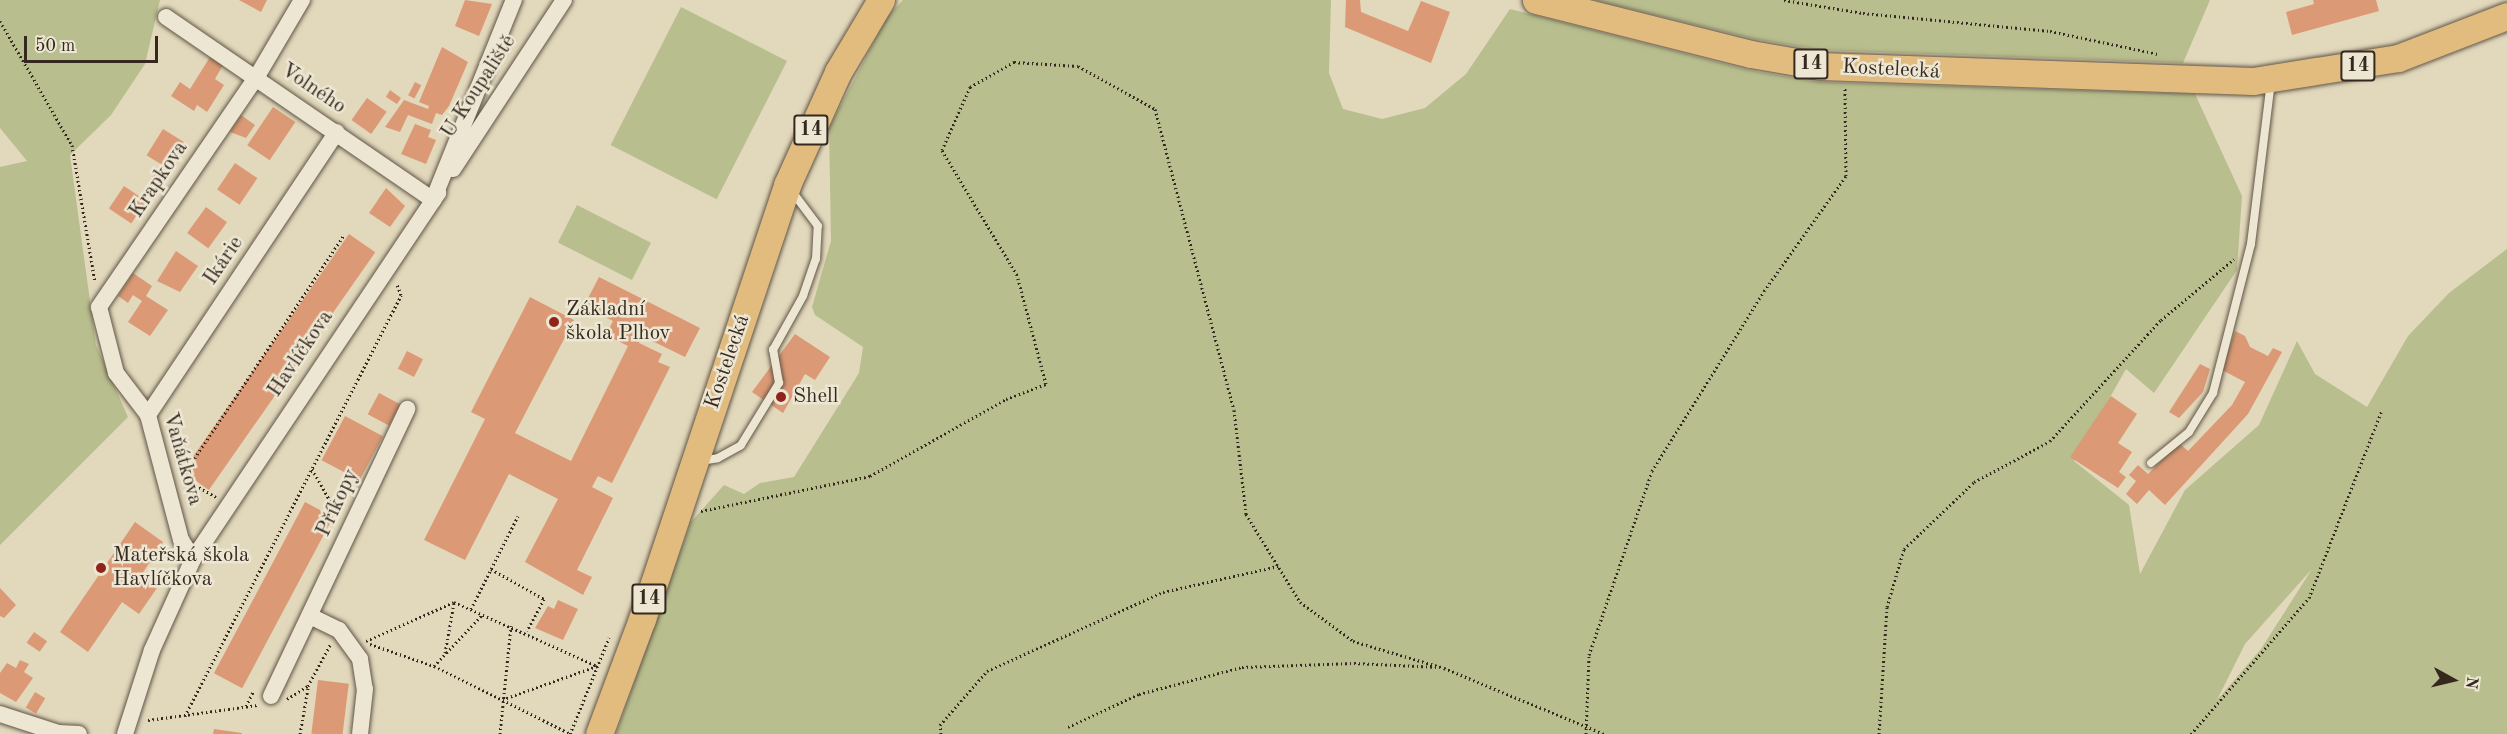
<!DOCTYPE html>
<meta charset="utf-8">
<style>
body{margin:0}
#map{position:relative;width:2507px;height:734px;overflow:hidden;background:#e2d8bc;font-family:"Old Standard TT",serif}
div>[style]{position:absolute}
[style*='--x']{left:calc(var(--x)*1px);top:calc(var(--y)*1px);width:calc(var(--w)*1px);rotate:calc(var(--a)*1deg)}
.green>*{inset:0;background:#b8be8d;transform-origin:0 0}
.building>*{inset:0;background:#db9a75;transform-origin:0 0}
.path>*{height:3px;margin-top:-1.5px;transform-origin:0;background:repeating-linear-gradient(90deg,#35291f 0 1.5px,transparent 0 4.5px)}
.roads{filter:drop-shadow(0 0 2px #605546) drop-shadow(0 0 2px #605546)}
.service>*{height:8px;margin:-4px;padding:0 4px;transform-origin:4px;border-radius:4px;background:#ece6d3}
.minor>*{height:16px;margin:-8px;padding:0 8px;transform-origin:8px;border-radius:8px;background:#ece6d3}
.primary>*{height:27px;margin:-13.5px;padding:0 13.5px;transform-origin:13.5px;border-radius:13.5px;background:#e1bc7e}
.dots>*{width:16px;height:16px;translate:-50% -50%;box-sizing:border-box;border:3px solid #ece6d3;border-radius:50%}
span{translate:-50% -50%;white-space:nowrap;text-align:center;line-height:1.15;-webkit-text-stroke:5px #ece6d3;paint-order:stroke}
.shield-label span{padding:2px 4px;background:#ece6d3;border:2px solid;border-radius:4px;-webkit-text-stroke-width:0}
.shield-label{font-size:20px;color:#35291f;font-weight:700}
.street-label{font-size:21px;color:#35291f}
.poi-label{font-size:21px;color:#35291f}
.left{translate:0 -50%;text-align:left}
.north{position:absolute;left:2423px;top:650px;width:60px;height:60px;-webkit-text-stroke:4px #ece6d3;paint-order:stroke;rotate:98deg;font-size:16px;font-weight:700;line-height:24px;text-align:center;color:#35291f}
.north::after{content:'';display:block;margin:auto;width:21px;height:27px;background:#35291f;clip-path:polygon(50% 0,100% 100%,50% 72%,0 100%)}
.scale{position:absolute;left:24px;top:36px;width:134px;height:27px;box-sizing:border-box;border:3px solid #35291f;border-top:0;padding-left:8px;font-size:18px;line-height:21px;white-space:nowrap;color:#35291f;-webkit-text-stroke:4px #ece6d3;paint-order:stroke}
</style>
<div id="map">
<div class="green">
<i style="clip-path:polygon(0 0,160px 0,145px 64px,111px 115px,70px 155px,96px 345px,128px 417px,0 545px,0 167px,27px 161px,0 128px)"></i>
<i style="clip-path:polygon(evenodd,903px 0,1331px 0,1329px 73px,1343px 109px,1382px 119px,1425px 108px,1466px 74px,1510px 9px,1748px 70px,1818px 82px,2195px 94px,2242px 196px,2237px 270px,2154px 393px,2126px 369px,2074px 461px,2129px 505px,2140px 574px,2185px 490px,2259px 425px,2297px 341px,2315px 374px,2367px 407px,2408px 336px,2449px 293px,2507px 249px,2507px 734px,616px 734px,691px 522px,724px 485px,744px 494px,760px 483px,794px 477px,859px 373px,863px 347px,815px 315px,812px 307px,831px 241px,829px 128px,887px 17px,903px 0,2312px 569px,2261px 649px,2217px 700px,2245px 644px,2312px 569px)"></i>
<i style="clip-path:polygon(1595px 0,2210px 0,2183px 63px,1822px 50px,1754px 39px)"></i>
<i style="left:681px;top:7px;width:119px;height:155px;rotate:27deg"></i>
<i style="left:577px;top:205px;width:83px;height:42px;rotate:27deg"></i>
</div>
<div class="building">
<i style="clip-path:polygon(239px 0,267px 0,261px 12px)"></i>
<i style="clip-path:polygon(465px 0,492px 4px,479px 36px,455px 26px)"></i>
<i style="clip-path:polygon(1346px 0,1360px 0,1361px 12px,1408px 31px,1421px 1px,1450px 12px,1431px 63px,1345px 27px)"></i>
<i style="clip-path:polygon(2313px 0,2376px 0,2379px 11px,2292px 35px,2286px 12px,2314px 4px)"></i>
<i style="clip-path:polygon(442px 47px,468px 62px,449px 106px,442px 115px,436px 113px,432px 124px,408px 115px,400px 132px,385px 127px,404px 100px,428px 109px,429px 106px,419px 102px)"></i>
<i style="clip-path:polygon(210px 57px,223px 65px,215px 79px,224px 85px,207px 112px,197px 105px,194px 111px,171px 96px,180px 82px,190px 89px)"></i>
<i style="left:415px;top:82px;width:7px;height:15px;rotate:27deg"></i>
<i style="clip-path:polygon(390px 90px,401px 98px,397px 104px,386px 97px)"></i>
<i style="left:367px;top:98px;width:24px;height:27px;rotate:35deg"></i>
<i style="left:273px;top:107px;width:27px;height:46px;rotate:34deg"></i>
<i style="clip-path:polygon(241px 115px,255px 125px,246px 138px,230px 132px)"></i>
<i style="clip-path:polygon(415px 124px,431px 130px,428px 137px,436px 140px,426px 164px,401px 154px)"></i>
<i style="left:163px;top:129px;width:26px;height:31px;rotate:32deg"></i>
<i style="left:235px;top:163px;width:27px;height:32px;rotate:34deg"></i>
<i style="left:156px;top:171px;width:9px;height:14px;rotate:32deg"></i>
<i style="left:124px;top:186px;width:27px;height:27px;rotate:34deg"></i>
<i style="clip-path:polygon(386px 188px,405px 206px,390px 227px,369px 213px)"></i>
<i style="left:206px;top:207px;width:26px;height:32px;rotate:36deg"></i>
<i style="left:349px;top:234px;width:32px;height:290px;rotate:35deg"></i>
<i style="clip-path:polygon(176px 251px,198px 266px,180px 292px,157px 281px)"></i>
<i style="clip-path:polygon(133px 273px,152px 286px,146px 296px,168px 310px,150px 336px,128px 322px,142px 301px,133px 295px,128px 303px,118px 296px)"></i>
<i style="clip-path:polygon(599px 277px,700px 328px,685px 357px,642px 336px,639px 343px,662px 354px,658px 362px,670px 367px,612px 483px,598px 476px,592px 487px,613px 498px,577px 570px,592px 577px,583px 595px,525px 562px,558px 499px,509px 474px,465px 560px,424px 540px,485px 419px,471px 412px,530px 297px,574px 320px,515px 433px,571px 461px,628px 346px,606px 335px,613px 321px,584px 306px)"></i>
<i style="clip-path:polygon(2235px 331px,2245px 336px,2250px 347px,2268px 356px,2273px 348px,2282px 352px,2248px 414px,2165px 505px,2149px 490px,2137px 504px,2126px 494px,2136px 481px,2129px 475px,2138px 465px,2148px 474px,2179px 443px,2188px 451px,2232px 405px,2245px 382px,2222px 370px)"></i>
<i style="clip-path:polygon(795px 334px,830px 357px,815px 380px,805px 374px,783px 413px,752px 392px)"></i>
<i style="left:407px;top:351px;width:18px;height:20px;rotate:27deg"></i>
<i style="clip-path:polygon(2200px 364px,2210px 369px,2203px 392px,2179px 418px,2169px 412px)"></i>
<i style="left:379px;top:393px;width:24px;height:24px;rotate:28deg"></i>
<i style="clip-path:polygon(2111px 396px,2137px 414px,2118px 443px,2132px 452px,2119px 472px,2126px 477px,2118px 488px,2070px 457px)"></i>
<i style="left:345px;top:416px;width:43px;height:50px;rotate:28deg"></i>
<i style="left:305px;top:502px;width:32px;height:194px;rotate:28deg"></i>
<i style="clip-path:polygon(135px 522px,163px 542px,140px 577px,157px 588px,139px 614px,122px 602px,88px 652px,60px 632px)"></i>
<i style="clip-path:polygon(0 588px,16px 605px,4px 618px,0 616px)"></i>
<i style="clip-path:polygon(558px 600px,578px 609px,563px 640px,535px 628px,548px 606px,554px 609px)"></i>
<i style="left:34px;top:632px;width:16px;height:13px;rotate:35deg"></i>
<i style="clip-path:polygon(20px 660px,29px 664px,24px 672px,33px 678px,16px 702px,0 693px,0 673px,7px 663px,16px 668px)"></i>
<i style="left:318px;top:680px;width:31px;height:54px;rotate:7deg"></i>
<i style="left:35px;top:692px;width:12px;height:18px;rotate:31deg"></i>
<i style="clip-path:polygon(214px 729px,242px 733px,242px 734px,213px 734px)"></i>
</div>
<div class="path">
<i style="--x:1784;--y:0;--w:80;--a:9.3"></i>
<i style="--x:1863;--y:13;--w:188;--a:5.5"></i>
<i style="--x:2050;--y:31;--w:110;--a:12"></i>
<i style="--x:0;--y:21;--w:143;--a:59.9"></i>
<i style="--x:72;--y:145;--w:139;--a:80.5"></i>
<i style="--x:312;--y:469;--w:53;--a:60.5"></i>
<i style="--x:216;--y:497;--w:39;--a:-150"></i>
<i style="--x:182;--y:477;--w:291;--a:-56.2"></i>
<i style="--x:701;--y:511;--w:173;--a:-11.7"></i>
<i style="--x:870;--y:476;--w:156;--a:-29.5"></i>
<i style="--x:1006;--y:399;--w:43;--a:-20.6"></i>
<i style="--x:1046;--y:384;--w:113;--a:-104.9"></i>
<i style="--x:1017;--y:275;--w:146;--a:-121"></i>
<i style="--x:942;--y:150;--w:69;--a:-66"></i>
<i style="--x:970;--y:87;--w:51;--a:-29.6"></i>
<i style="--x:1014;--y:62;--w:64;--a:3.6"></i>
<i style="--x:1078;--y:66;--w:88;--a:29.2"></i>
<i style="--x:1155;--y:109;--w:311;--a:75.3"></i>
<i style="--x:1234;--y:410;--w:105;--a:83.4"></i>
<i style="--x:1246;--y:514;--w:103;--a:58.5"></i>
<i style="--x:1300;--y:602;--w:66;--a:36.3"></i>
<i style="--x:1353;--y:641;--w:95;--a:16.5"></i>
<i style="--x:1444;--y:668;--w:173;--a:22.4"></i>
<i style="--x:491;--y:569;--w:61;--a:29.5"></i>
<i style="--x:544;--y:599;--w:36;--a:118"></i>
<i style="--x:471;--y:609;--w:104;--a:-63.2"></i>
<i style="--x:366;--y:641;--w:96;--a:-23.9"></i>
<i style="--x:454;--y:602;--w:157;--a:24.1"></i>
<i style="--x:597;--y:666;--w:99;--a:160.5"></i>
<i style="--x:370;--y:644;--w:68;--a:19"></i>
<i style="--x:434;--y:666;--w:153;--a:26.4"></i>
<i style="--x:445;--y:653;--w:51;--a:-79.8"></i>
<i style="--x:434;--y:666;--w:71;--a:-46.7"></i>
<i style="--x:287;--y:699;--w:25;--a:-32"></i>
<i style="--x:308;--y:686;--w:47;--a:-61.8"></i>
<i style="--x:246;--y:706;--w:16;--a:-63"></i>
<i style="--x:185;--y:716;--w:473;--a:-62.8"></i>
<i style="--x:401;--y:295;--w:12;--a:-110"></i>
<i style="--x:148;--y:720;--w:110;--a:-7.8"></i>
<i style="--x:1068;--y:727;--w:78;--a:-24.9"></i>
<i style="--x:1139;--y:694;--w:106;--a:-14.7"></i>
<i style="--x:1242;--y:667;--w:112;--a:-2"></i>
<i style="--x:1354;--y:663;--w:85;--a:2.7"></i>
<i style="--x:300;--y:734;--w:47;--a:-80.1"></i>
<i style="--x:500;--y:734;--w:109;--a:-84.2"></i>
<i style="--x:570;--y:734;--w:104;--a:-67.9"></i>
<i style="--x:941;--y:734;--w:9;--a:-96"></i>
<i style="--x:940;--y:725;--w:72;--a:-49"></i>
<i style="--x:987;--y:671;--w:193;--a:-24.2"></i>
<i style="--x:1163;--y:592;--w:118;--a:-12.7"></i>
<i style="--x:1586;--y:734;--w:79;--a:-87.8"></i>
<i style="--x:1589;--y:655;--w:194;--a:-71.1"></i>
<i style="--x:1652;--y:471;--w:212;--a:-58.1"></i>
<i style="--x:1764;--y:291;--w:141;--a:-54.5"></i>
<i style="--x:1846;--y:176;--w:88;--a:-90.7"></i>
<i style="--x:1879;--y:734;--w:127;--a:-86.4"></i>
<i style="--x:1887;--y:607;--w:60;--a:-73.7"></i>
<i style="--x:1904;--y:549;--w:97;--a:-43.7"></i>
<i style="--x:1974;--y:482;--w:86;--a:-28.3"></i>
<i style="--x:2050;--y:441;--w:164;--a:-47.5"></i>
<i style="--x:2161;--y:320;--w:95;--a:-39.9"></i>
<i style="--x:2191;--y:734;--w:180;--a:-49.1"></i>
<i style="--x:2309;--y:598;--w:202;--a:-68.8"></i>
</div>
<div class="roads">
<div class="service">
<i style="--x:700;--y:461;--w:18;--a:-9"></i>
<i style="--x:718;--y:458;--w:26;--a:-29"></i>
<i style="--x:741;--y:445;--w:73;--a:-58.5"></i>
<i style="--x:779;--y:383;--w:34;--a:-100"></i>
<i style="--x:773;--y:350;--w:62;--a:-60.9"></i>
<i style="--x:803;--y:296;--w:39;--a:-71"></i>
<i style="--x:816;--y:259;--w:33;--a:-87"></i>
<i style="--x:818;--y:226;--w:45;--a:-126.9"></i>
<i style="--x:2151;--y:463;--w:49;--a:-39.2"></i>
<i style="--x:2189;--y:432;--w:46;--a:-58.4"></i>
<i style="--x:2213;--y:393;--w:154;--a:-75.7"></i>
<i style="--x:2251;--y:244;--w:164;--a:-83"></i>
</div>
<div class="minor">
<i style="--x:166;--y:17;--w:324;--a:34.4"></i>
<i style="--x:433;--y:200;--w:9;--a:-54"></i>
<i style="--x:453;--y:169;--w:202;--a:-56.7"></i>
<i style="--x:148;--y:415;--w:340;--a:-56.3"></i>
<i style="--x:193;--y:559;--w:22;--a:-122"></i>
<i style="--x:181;--y:540;--w:129;--a:-104.8"></i>
<i style="--x:148;--y:415;--w:53;--a:-127.3"></i>
<i style="--x:116;--y:373;--w:68;--a:-104.4"></i>
<i style="--x:99;--y:307;--w:278;--a:-55.6"></i>
<i style="--x:256;--y:78;--w:91;--a:-59.5"></i>
<i style="--x:310;--y:616;--w:32;--a:26"></i>
<i style="--x:339;--y:630;--w:36;--a:54"></i>
<i style="--x:360;--y:659;--w:30;--a:81"></i>
<i style="--x:365;--y:689;--w:45;--a:96.3"></i>
<i style="--x:271;--y:696;--w:318;--a:-64.6"></i>
<i style="--x:0;--y:714;--w:61;--a:18.1"></i>
<i style="--x:58;--y:733;--w:21;--a:3"></i>
<i style="--x:125;--y:734;--w:88;--a:-72.2"></i>
<i style="--x:152;--y:650;--w:100;--a:-65.7"></i>
<i style="--x:193;--y:559;--w:432;--a:-56.2"></i>
<i style="--x:433;--y:200;--w:216;--a:-68"></i>
</div>
<div class="primary">
<i style="--x:1536;--y:0;--w:222;--a:14.1"></i>
<i style="--x:1751;--y:54;--w:70;--a:9.9"></i>
<i style="--x:1820;--y:66;--w:433;--a:2"></i>
<i style="--x:2253;--y:81;--w:147;--a:-9"></i>
<i style="--x:2398;--y:58;--w:117;--a:-21.1"></i>
<i style="--x:599;--y:734;--w:123;--a:-69.5"></i>
<i style="--x:642;--y:619;--w:458;--a:-71.5"></i>
<i style="--x:787;--y:185;--w:124;--a:-65.7"></i>
<i style="--x:838;--y:72;--w:84;--a:-59.2"></i>
</div>
</div>
<div class="dots">
<i style="left:554px;top:322px;background:#8f2418"></i>
<i style="left:781px;top:397px;background:#8f2418"></i>
<i style="left:101px;top:568px;background:#8f2418"></i>
</div>
<div class="shield-label">
<span style="left:1811px;top:64px">14</span>
<span style="left:2358px;top:66px">14</span>
<span style="left:811px;top:130px">14</span>
<span style="left:649px;top:599px">14</span>
</div>
<div class="street-label">
<span style="left:1891px;top:70px;rotate:3deg">Kostelecká</span>
<span style="left:479px;top:87px;rotate:-57deg">U Koupaliště</span>
<span style="left:313px;top:89px;rotate:34deg">Volného</span>
<span style="left:159px;top:180px;rotate:-56deg">Krapkova</span>
<span style="left:224px;top:261px;rotate:-56deg">Ikárie</span>
<span style="left:301px;top:354px;rotate:-56deg">Havlíčkova</span>
<span style="left:728px;top:362px;rotate:-71deg">Kostelecká</span>
<span style="left:182px;top:459px;rotate:74deg">Vaňátkova</span>
<span style="left:338px;top:503px;rotate:-65deg">Příkopy</span>
</div>
<div class="poi-label">
<span class="left" style="left:566px;top:322px">Základní<br>škola Plhov</span>
<span class="left" style="left:793px;top:397px">Shell</span>
<span class="left" style="left:113px;top:568px">Mateřská škola<br>Havlíčkova</span>
</div>
<div class="north">N</div>
<div class="scale">50 m</div>
</div>
